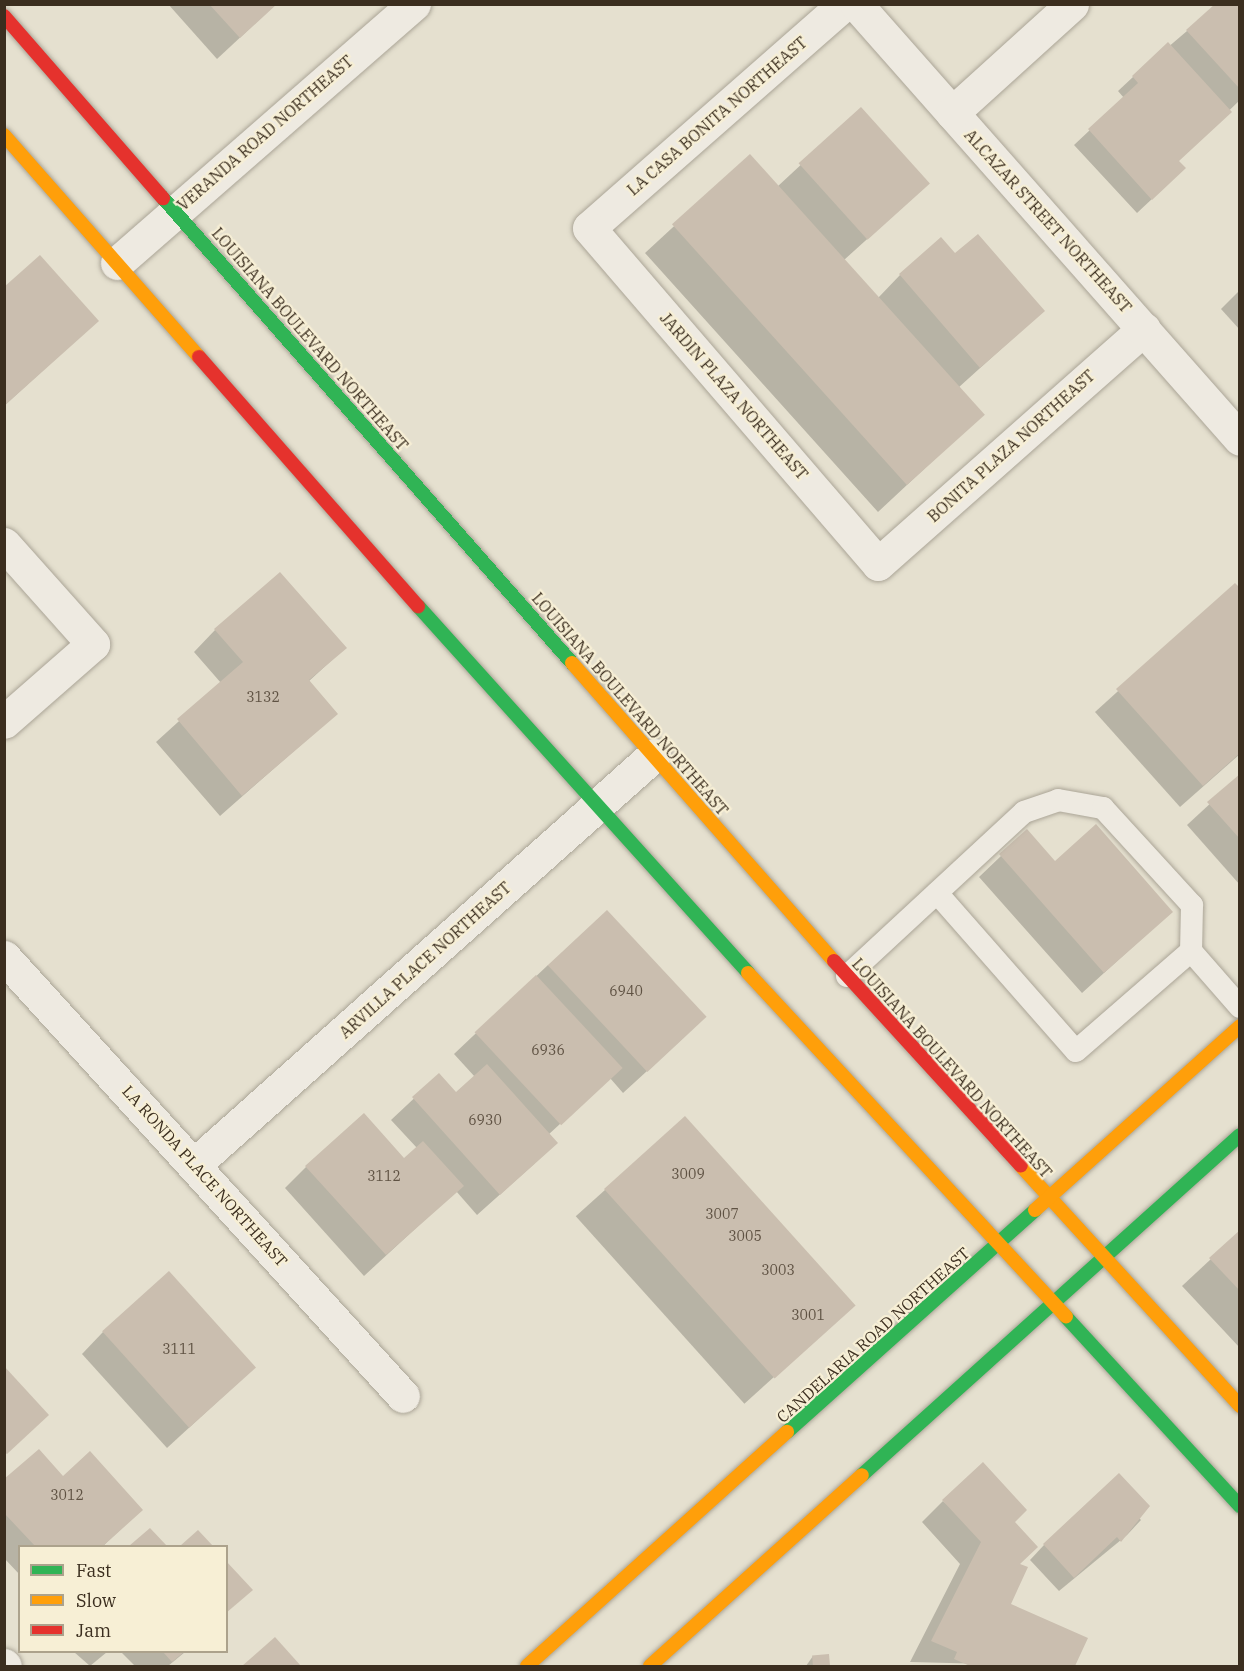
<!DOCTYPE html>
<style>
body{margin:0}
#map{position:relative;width:1244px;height:1671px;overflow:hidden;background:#e5e0cf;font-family:"IBM Plex Serif",serif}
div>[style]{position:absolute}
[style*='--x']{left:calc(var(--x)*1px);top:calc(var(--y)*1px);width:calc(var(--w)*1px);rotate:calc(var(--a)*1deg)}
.shadow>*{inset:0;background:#0003;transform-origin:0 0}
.building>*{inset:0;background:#cabeaf;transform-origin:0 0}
.roads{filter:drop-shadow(0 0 2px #aba597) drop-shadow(0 0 2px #aba597)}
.lane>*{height:22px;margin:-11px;padding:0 11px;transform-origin:11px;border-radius:11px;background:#eeeae1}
.street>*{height:33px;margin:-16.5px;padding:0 16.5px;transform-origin:16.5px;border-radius:16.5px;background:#eeeae1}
.fast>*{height:14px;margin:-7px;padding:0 7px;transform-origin:7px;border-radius:7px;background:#30b455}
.slow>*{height:14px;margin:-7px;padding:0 7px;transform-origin:7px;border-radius:7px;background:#ff9f0a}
.jam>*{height:14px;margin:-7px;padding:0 7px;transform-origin:7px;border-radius:7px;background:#e5322d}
span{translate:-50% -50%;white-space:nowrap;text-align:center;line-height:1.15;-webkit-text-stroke:4.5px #f7efd5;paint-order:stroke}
.number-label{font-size:14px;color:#5f5243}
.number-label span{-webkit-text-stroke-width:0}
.street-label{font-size:16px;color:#3b2e1f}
.frame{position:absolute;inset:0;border:6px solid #3b2e1f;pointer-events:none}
.legend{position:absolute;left:18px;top:1545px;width:210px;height:108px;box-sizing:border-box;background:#f7efd5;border:2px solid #aca28c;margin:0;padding:8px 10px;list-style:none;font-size:18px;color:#3b2e1f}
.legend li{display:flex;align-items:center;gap:12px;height:30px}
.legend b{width:30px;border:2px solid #aca28c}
</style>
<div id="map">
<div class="shadow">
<i style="clip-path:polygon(168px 4px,276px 4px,217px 59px)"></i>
<i style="clip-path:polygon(1240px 4px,1240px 100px,1177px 161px,1169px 183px,1137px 213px,1074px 145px,1124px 98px,1118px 91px,1133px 77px,1187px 31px)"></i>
<i style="clip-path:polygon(861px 109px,906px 204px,844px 260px,878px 298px,900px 275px,955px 255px,1043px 311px,958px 388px,982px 415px,878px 512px,645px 253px,750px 156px,777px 187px)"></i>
<i style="clip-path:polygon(4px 289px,97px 321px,4px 406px)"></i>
<i style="clip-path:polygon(1240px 290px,1240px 330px,1221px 309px)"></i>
<i style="clip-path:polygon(1235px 585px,1240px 590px,1240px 754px,1180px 807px,1095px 712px)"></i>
<i style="clip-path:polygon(215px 630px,345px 648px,308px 682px,336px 714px,220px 816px,156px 742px,221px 683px,194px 652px)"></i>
<i style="clip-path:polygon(1240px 776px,1240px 885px,1187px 825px)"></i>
<i style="clip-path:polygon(1027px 831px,1055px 863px,1171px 912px,1082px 993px,979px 877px)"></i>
<i style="clip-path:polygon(548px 965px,682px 1039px,623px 1093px,610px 1078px,548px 1135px,534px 1164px,477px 1215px,456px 1191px,364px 1276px,285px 1188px,306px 1167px,404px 1160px,417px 1148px,391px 1120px,439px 1075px,456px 1094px,475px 1077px,454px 1054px)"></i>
<i style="left:685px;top:1118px;width:252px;height:147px;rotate:48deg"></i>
<i style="clip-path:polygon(1240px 1232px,1240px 1348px,1182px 1286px)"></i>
<i style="clip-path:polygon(103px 1332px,254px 1368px,167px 1448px,82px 1354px)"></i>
<i style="clip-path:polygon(63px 1478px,141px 1510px,103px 1546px,20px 1546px,20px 1575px,4px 1558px,4px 1481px)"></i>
<i style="clip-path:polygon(943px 1501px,1018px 1565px,1010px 1605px,1086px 1639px,1074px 1666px,910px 1662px,960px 1564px,922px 1522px)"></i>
<i style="clip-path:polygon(1138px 1517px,1141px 1520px,1127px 1535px,1059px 1591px,1030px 1560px,1044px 1545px)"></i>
<i style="clip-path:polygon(275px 1639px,299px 1666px,244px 1666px)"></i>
<i style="clip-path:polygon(74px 1652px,107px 1652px,90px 1666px)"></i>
<i style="clip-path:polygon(121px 1652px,185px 1652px,168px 1666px,135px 1666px)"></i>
<i style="clip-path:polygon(813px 1656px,828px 1656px,828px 1666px,806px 1666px)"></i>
</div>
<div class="building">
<i style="clip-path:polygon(209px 4px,277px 4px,240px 38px)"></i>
<i style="clip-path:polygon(1215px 4px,1240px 4px,1240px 89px,1186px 30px)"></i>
<i style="clip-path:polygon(1168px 42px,1232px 112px,1179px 161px,1186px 168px,1152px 200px,1088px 129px,1138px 83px,1132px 76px)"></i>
<i style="left:861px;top:107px;width:103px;height:84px;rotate:48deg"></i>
<i style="left:750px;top:154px;width:351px;height:105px;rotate:48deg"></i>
<i style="clip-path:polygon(978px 234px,1045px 311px,980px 368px,899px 274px,941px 237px,955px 253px)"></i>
<i style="clip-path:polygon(40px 255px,99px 321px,4px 406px,4px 287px)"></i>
<i style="clip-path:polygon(280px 572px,347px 648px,309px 680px,338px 714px,242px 796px,177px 719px,243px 662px,214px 629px)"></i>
<i style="clip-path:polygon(1235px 583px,1240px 588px,1240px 753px,1203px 786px,1116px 689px)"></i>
<i style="clip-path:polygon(1240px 774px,1240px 839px,1207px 802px)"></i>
<i style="clip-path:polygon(1096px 824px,1173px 912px,1104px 973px,999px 854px,1027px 829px,1055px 861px)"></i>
<i style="left:607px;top:910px;width:146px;height:81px;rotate:47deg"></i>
<i style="left:536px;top:975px;width:127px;height:84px;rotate:47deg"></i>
<i style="clip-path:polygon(487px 1064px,558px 1143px,500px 1195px,412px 1097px,439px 1073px,456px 1092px)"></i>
<i style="clip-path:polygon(364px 1113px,404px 1158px,423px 1141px,464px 1186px,386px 1255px,305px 1166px)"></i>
<i style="left:685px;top:1116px;width:255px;height:109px;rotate:48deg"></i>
<i style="clip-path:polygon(1240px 1230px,1240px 1291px,1209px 1258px)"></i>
<i style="left:169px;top:1271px;width:130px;height:90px;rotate:48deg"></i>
<i style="clip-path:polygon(4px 1366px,49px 1415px,7px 1454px,4px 1452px)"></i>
<i style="clip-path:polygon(39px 1449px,63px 1476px,90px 1451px,143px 1510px,103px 1546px,35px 1546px,4px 1513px,4px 1479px)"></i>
<i style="clip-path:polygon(983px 1462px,1027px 1510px,1015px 1522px,1038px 1547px,1020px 1564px,1028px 1567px,1011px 1604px,1088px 1638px,1075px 1666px,970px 1666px,954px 1659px,957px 1652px,931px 1641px,981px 1542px,942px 1500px)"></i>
<i style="clip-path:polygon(1119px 1473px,1150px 1506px,1121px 1542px,1117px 1537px,1074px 1578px,1043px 1544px)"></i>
<i style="clip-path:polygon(150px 1528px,167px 1546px,129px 1546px)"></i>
<i style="clip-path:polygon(198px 1530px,213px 1546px,180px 1546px)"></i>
<i style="clip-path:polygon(226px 1561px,253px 1590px,226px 1613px)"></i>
<i style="clip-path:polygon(275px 1637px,301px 1666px,242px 1666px)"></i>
<i style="clip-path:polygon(163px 1652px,184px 1652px,172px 1662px)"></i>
<i style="left:829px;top:1654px;width:12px;height:17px;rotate:85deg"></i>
</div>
<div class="roads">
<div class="lane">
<i style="--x:937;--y:893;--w:210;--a:48.7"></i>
<i style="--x:1076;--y:1051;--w:152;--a:-41"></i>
<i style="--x:847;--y:976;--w:241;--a:-42.8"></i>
<i style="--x:1024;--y:812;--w:36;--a:-19"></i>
<i style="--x:1058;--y:800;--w:46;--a:10.1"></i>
<i style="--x:1103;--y:808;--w:132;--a:47.5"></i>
<i style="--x:1192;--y:905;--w:46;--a:91.2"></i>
<i style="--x:1191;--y:951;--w:74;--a:48.8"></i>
</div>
<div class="street">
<i style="--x:844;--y:4;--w:339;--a:138.7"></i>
<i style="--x:589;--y:228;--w:443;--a:49.3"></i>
<i style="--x:878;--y:564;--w:355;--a:-41.5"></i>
<i style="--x:856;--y:4;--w:580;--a:48.56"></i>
<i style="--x:952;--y:113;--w:162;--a:-42.2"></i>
<i style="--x:117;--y:263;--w:394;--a:-41.1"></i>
<i style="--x:4;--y:544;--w:134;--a:48.3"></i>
<i style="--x:93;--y:644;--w:118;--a:138.8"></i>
<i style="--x:4;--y:957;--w:593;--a:47.73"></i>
<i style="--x:195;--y:1164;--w:615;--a:-41.7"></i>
<i style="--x:4;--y:1665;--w:1;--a:45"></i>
</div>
<div class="fast">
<i style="--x:163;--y:198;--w:619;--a:48.67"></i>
<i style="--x:418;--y:606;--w:494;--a:48"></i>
<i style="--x:1066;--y:1317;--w:257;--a:47.4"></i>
<i style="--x:787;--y:1432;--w:333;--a:-41.8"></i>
<i style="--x:862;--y:1475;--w:508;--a:-41.97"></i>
</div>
<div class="slow">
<i style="--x:4;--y:135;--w:295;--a:48.7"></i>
<i style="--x:572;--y:663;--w:397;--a:48.7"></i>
<i style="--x:748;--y:973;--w:468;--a:47.2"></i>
<i style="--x:1021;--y:1166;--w:325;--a:47.6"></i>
<i style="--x:1035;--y:1210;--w:275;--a:-41.9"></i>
<i style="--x:527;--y:1666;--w:350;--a:-42"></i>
<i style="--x:650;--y:1666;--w:285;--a:-42"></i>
</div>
<div class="jam">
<i style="--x:4;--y:16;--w:242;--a:48.9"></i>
<i style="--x:199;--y:357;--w:332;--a:48.7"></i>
<i style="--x:834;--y:961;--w:277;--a:47.6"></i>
</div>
</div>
<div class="number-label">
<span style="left:263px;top:697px">3132</span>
<span style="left:626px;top:991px">6940</span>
<span style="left:548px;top:1050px">6936</span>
<span style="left:485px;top:1120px">6930</span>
<span style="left:688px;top:1174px">3009</span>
<span style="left:384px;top:1176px">3112</span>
<span style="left:722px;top:1214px">3007</span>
<span style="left:745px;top:1236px">3005</span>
<span style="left:778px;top:1270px">3003</span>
<span style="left:808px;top:1315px">3001</span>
<span style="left:179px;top:1349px">3111</span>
<span style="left:67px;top:1495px">3012</span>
</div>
<div class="street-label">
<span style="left:717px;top:116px;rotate:-41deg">LA CASA BONITA NORTHEAST</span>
<span style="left:265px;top:133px;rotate:-41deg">VERANDA ROAD NORTHEAST</span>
<span style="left:1048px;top:221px;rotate:48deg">ALCAZAR STREET NORTHEAST</span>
<span style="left:310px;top:339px;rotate:49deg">LOUISIANA BOULEVARD NORTHEAST</span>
<span style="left:734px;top:396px;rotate:49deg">JARDIN PLAZA NORTHEAST</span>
<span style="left:1011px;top:446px;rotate:-42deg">BONITA PLAZA NORTHEAST</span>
<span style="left:630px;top:704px;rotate:49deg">LOUISIANA BOULEVARD NORTHEAST</span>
<span style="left:425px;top:960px;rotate:-42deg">ARVILLA PLACE NORTHEAST</span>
<span style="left:952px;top:1068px;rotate:48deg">LOUISIANA BOULEVARD NORTHEAST</span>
<span style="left:205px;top:1176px;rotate:48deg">LA RONDA PLACE NORTHEAST</span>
<span style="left:873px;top:1335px;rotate:-42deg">CANDELARIA ROAD NORTHEAST</span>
</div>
<div class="frame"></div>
<ul class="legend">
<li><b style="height:8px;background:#30b455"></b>Fast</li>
<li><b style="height:8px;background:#ff9f0a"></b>Slow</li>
<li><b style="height:8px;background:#e5322d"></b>Jam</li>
</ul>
</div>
